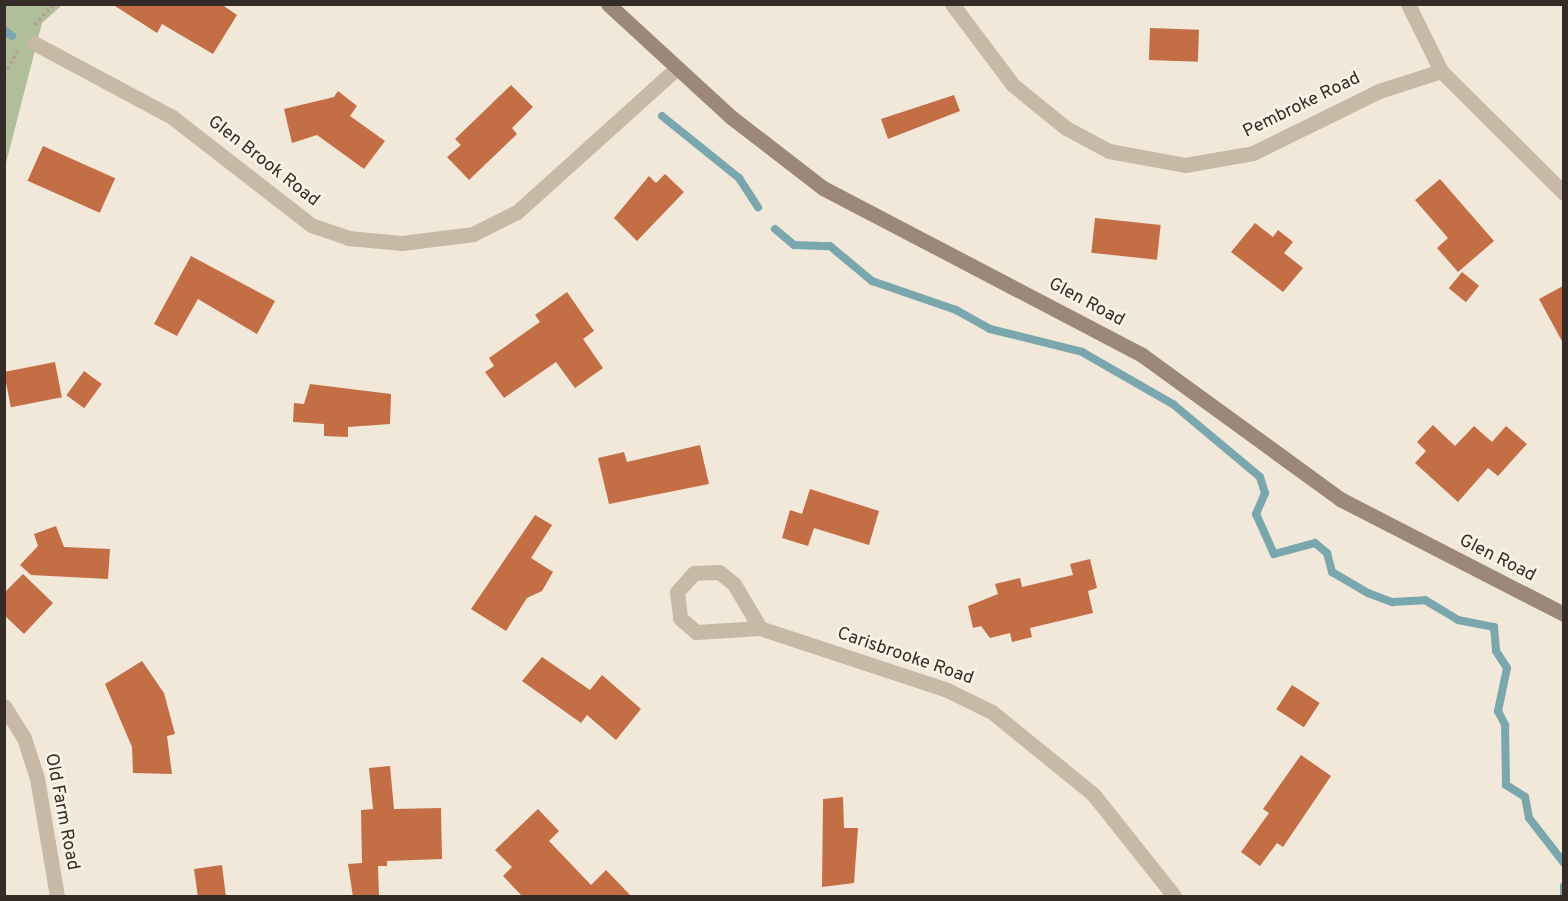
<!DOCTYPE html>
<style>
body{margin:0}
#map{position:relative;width:1568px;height:901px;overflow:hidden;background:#f1e8da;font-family:Overpass,sans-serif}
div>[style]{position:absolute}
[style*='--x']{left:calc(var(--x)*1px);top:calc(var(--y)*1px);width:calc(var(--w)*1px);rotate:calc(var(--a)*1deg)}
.green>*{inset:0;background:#b0bf9a}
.stream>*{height:8px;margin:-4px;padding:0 4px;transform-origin:4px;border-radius:4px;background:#79a7ad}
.building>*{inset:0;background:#c36e45;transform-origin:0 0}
.path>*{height:4px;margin-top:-2px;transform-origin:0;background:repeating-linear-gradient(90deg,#b4a390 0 3px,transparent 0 6px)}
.street>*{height:15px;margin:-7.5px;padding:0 7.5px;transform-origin:7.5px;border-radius:7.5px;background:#c8b8a6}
.secondary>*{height:15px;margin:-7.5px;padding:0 7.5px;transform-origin:7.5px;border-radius:7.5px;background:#9c8878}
span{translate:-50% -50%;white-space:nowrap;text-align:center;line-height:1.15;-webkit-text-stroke:5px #f9f2e6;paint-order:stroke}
.street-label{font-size:18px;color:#352c27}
.frame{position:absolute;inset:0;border:6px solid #352c27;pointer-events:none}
</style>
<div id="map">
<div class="green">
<i style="clip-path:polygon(5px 5px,62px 5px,42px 23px,5px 167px)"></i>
</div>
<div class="stream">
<i style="--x:4;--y:30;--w:10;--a:37"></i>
<i style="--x:662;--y:116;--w:99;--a:38.8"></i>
<i style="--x:739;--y:178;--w:35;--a:57"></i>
<i style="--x:775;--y:229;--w:25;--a:40"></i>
<i style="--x:794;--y:245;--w:36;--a:2"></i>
<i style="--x:830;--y:246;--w:55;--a:39.8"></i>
<i style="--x:872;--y:281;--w:89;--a:19"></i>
<i style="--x:956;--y:310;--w:39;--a:29"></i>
<i style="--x:990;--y:329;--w:95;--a:14"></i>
<i style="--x:1082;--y:352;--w:106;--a:29.9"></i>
<i style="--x:1174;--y:405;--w:112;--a:39.9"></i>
<i style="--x:1260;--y:477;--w:17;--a:73"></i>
<i style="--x:1265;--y:493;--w:23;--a:113"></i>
<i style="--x:1256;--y:514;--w:44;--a:65.8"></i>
<i style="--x:1274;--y:554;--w:42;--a:-15"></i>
<i style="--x:1315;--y:543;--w:16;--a:40"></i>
<i style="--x:1327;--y:553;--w:20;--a:75"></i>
<i style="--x:1332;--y:572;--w:42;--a:30.3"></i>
<i style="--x:1368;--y:593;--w:26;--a:21"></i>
<i style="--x:1392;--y:602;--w:33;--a:-3"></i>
<i style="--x:1425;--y:600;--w:39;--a:31"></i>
<i style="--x:1458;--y:620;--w:37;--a:11"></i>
<i style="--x:1494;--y:627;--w:24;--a:85"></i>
<i style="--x:1496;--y:651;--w:20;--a:57"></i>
<i style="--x:1507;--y:668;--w:44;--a:101.8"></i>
<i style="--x:1498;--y:711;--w:16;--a:63"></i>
<i style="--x:1505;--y:725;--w:60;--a:89"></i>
<i style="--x:1506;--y:785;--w:22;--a:32"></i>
<i style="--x:1525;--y:797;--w:21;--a:79"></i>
<i style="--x:1529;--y:818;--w:57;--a:52.1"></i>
<i style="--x:1564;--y:886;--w:9;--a:90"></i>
</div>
<div class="building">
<i style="clip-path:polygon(112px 4px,221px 4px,237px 15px,213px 54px,162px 24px,157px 33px)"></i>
<i style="left:1150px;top:28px;width:49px;height:32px;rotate:2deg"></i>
<i style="clip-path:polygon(511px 85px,533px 107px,512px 128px,517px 134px,469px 180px,447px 157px,461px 145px,455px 139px)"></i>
<i style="clip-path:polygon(338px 91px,357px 106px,350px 116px,385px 141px,364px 169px,317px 135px,292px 143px,284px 109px,334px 97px)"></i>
<i style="clip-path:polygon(954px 95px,960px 111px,888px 139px,881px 119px)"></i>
<i style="left:43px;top:146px;width:79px;height:38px;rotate:24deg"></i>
<i style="clip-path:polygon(665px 174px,684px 192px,637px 241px,614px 218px,649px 176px,656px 183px)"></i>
<i style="clip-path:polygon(1440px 179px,1494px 241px,1458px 272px,1437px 248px,1448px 238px,1415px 200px)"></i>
<i style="left:1095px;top:218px;width:66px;height:35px;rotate:6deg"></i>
<i style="clip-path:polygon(1255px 223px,1273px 237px,1278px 230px,1293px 242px,1284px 253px,1303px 268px,1283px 292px,1231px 252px)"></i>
<i style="clip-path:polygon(191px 256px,275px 301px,257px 334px,198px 299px,177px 336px,154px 324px)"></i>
<i style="left:1462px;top:272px;width:22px;height:21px;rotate:39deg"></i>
<i style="clip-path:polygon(1563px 286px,1563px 343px,1539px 299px)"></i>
<i style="clip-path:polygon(567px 292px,594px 331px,583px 339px,603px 368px,575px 388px,556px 362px,504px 398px,485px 372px,494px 366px,489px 358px,540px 322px,535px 315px)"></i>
<i style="left:55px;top:362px;width:36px;height:52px;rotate:79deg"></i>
<i style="left:84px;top:371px;width:22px;height:30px;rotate:36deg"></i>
<i style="clip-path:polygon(310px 384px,391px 394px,390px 424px,348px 427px,348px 437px,324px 436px,324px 424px,293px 422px,294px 403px,304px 404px)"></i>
<i style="clip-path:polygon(1433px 425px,1455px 446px,1474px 426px,1492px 442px,1506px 426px,1527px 444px,1498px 476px,1488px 468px,1458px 502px,1415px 463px,1426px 451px,1417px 442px)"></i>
<i style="clip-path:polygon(700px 445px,709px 484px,609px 504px,598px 458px,624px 452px,627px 462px)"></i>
<i style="clip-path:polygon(810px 489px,879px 511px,869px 545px,814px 528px,808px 546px,782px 538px,790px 510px,802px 514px)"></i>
<i style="clip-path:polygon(535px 515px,552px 525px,531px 558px,553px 572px,542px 591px,527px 598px,506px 631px,471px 609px)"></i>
<i style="clip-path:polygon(56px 526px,64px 547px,110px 549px,108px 579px,31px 575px,20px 565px,38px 546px,34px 534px)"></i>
<i style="clip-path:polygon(1090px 559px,1097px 588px,1088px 591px,1093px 613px,1030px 628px,1032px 637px,1012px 642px,1010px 633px,990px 638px,981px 626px,973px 628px,968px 606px,998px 594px,995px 584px,1020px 578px,1022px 587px,1073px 575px,1070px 564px)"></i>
<i style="clip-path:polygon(23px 574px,53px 603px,24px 634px,4px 615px,4px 593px)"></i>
<i style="clip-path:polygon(542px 657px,590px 690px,602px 675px,641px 709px,616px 740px,587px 715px,581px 723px,522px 681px)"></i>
<i style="clip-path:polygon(142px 661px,164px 693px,175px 734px,167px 736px,172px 774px,133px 773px,132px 747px,105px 684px)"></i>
<i style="left:1292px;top:685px;width:33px;height:29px;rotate:33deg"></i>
<i style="clip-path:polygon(1301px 755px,1331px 776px,1283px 847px,1277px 843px,1260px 866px,1241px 852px,1269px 813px,1263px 809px)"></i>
<i style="clip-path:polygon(390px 766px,394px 809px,441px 808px,442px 859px,387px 861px,387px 866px,378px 866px,379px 897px,353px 897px,348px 864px,362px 863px,361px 810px,373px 809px,369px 768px)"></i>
<i style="clip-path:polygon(843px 797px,844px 828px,858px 828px,854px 883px,822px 887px,823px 799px)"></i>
<i style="clip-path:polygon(538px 809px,559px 831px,549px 841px,591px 885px,606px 870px,632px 897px,523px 897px,503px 876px,512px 867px,495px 850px)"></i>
<i style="clip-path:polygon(222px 865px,226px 897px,198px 897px,194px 869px)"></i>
</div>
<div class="path">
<i style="--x:35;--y:25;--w:28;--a:-49"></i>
<i style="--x:4;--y:74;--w:27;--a:-59"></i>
</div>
<div class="street">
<i style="--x:952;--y:4;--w:101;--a:53"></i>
<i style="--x:1013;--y:85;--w:68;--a:39.1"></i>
<i style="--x:1066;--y:128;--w:49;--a:28.1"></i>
<i style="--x:1109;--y:151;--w:77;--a:10.4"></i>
<i style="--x:1185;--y:165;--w:69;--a:-10"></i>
<i style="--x:1253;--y:153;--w:140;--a:-26.2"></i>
<i style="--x:1379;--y:91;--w:65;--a:-17.9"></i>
<i style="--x:1408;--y:4;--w:75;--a:63.8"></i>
<i style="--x:1441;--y:71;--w:173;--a:44.8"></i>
<i style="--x:34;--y:43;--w:157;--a:28.2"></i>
<i style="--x:172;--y:117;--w:176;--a:37.8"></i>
<i style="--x:311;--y:225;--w:39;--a:19"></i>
<i style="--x:348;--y:238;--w:54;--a:5.3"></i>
<i style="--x:402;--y:243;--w:72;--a:-7.2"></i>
<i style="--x:473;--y:234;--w:49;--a:-26.6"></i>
<i style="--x:517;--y:212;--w:215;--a:-42"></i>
<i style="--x:760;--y:628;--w:51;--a:-120.6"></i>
<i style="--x:734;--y:584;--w:19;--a:-141"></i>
<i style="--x:719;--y:572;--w:25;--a:178"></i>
<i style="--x:694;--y:573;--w:25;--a:132"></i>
<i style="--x:677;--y:592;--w:26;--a:83"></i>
<i style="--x:680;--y:618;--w:21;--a:41"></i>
<i style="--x:696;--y:632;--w:64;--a:-3.6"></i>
<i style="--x:760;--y:628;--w:197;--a:18.3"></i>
<i style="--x:947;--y:690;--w:50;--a:26.1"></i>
<i style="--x:992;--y:712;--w:130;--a:39.1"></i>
<i style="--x:1093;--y:794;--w:130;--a:51.5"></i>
<i style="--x:4;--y:706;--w:38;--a:58"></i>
<i style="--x:24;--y:738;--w:42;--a:72"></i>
<i style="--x:37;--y:778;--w:120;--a:80.4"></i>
</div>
<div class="secondary">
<i style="--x:608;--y:4;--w:167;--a:42.6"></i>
<i style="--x:731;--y:117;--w:116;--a:37.7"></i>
<i style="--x:823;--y:188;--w:360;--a:27.6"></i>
<i style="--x:1142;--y:355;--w:245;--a:36"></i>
<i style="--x:1340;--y:499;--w:252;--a:27.2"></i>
</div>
<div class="street-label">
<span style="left:1302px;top:106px;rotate:-26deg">Pembroke Road</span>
<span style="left:263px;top:162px;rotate:38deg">Glen Brook Road</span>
<span style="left:1086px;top:303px;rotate:28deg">Glen Road</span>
<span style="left:1497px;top:559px;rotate:27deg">Glen Road</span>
<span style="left:905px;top:657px;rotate:19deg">Carisbrooke Road</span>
<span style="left:61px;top:812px;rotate:79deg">Old Farm Road</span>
</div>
<div class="frame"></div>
</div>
